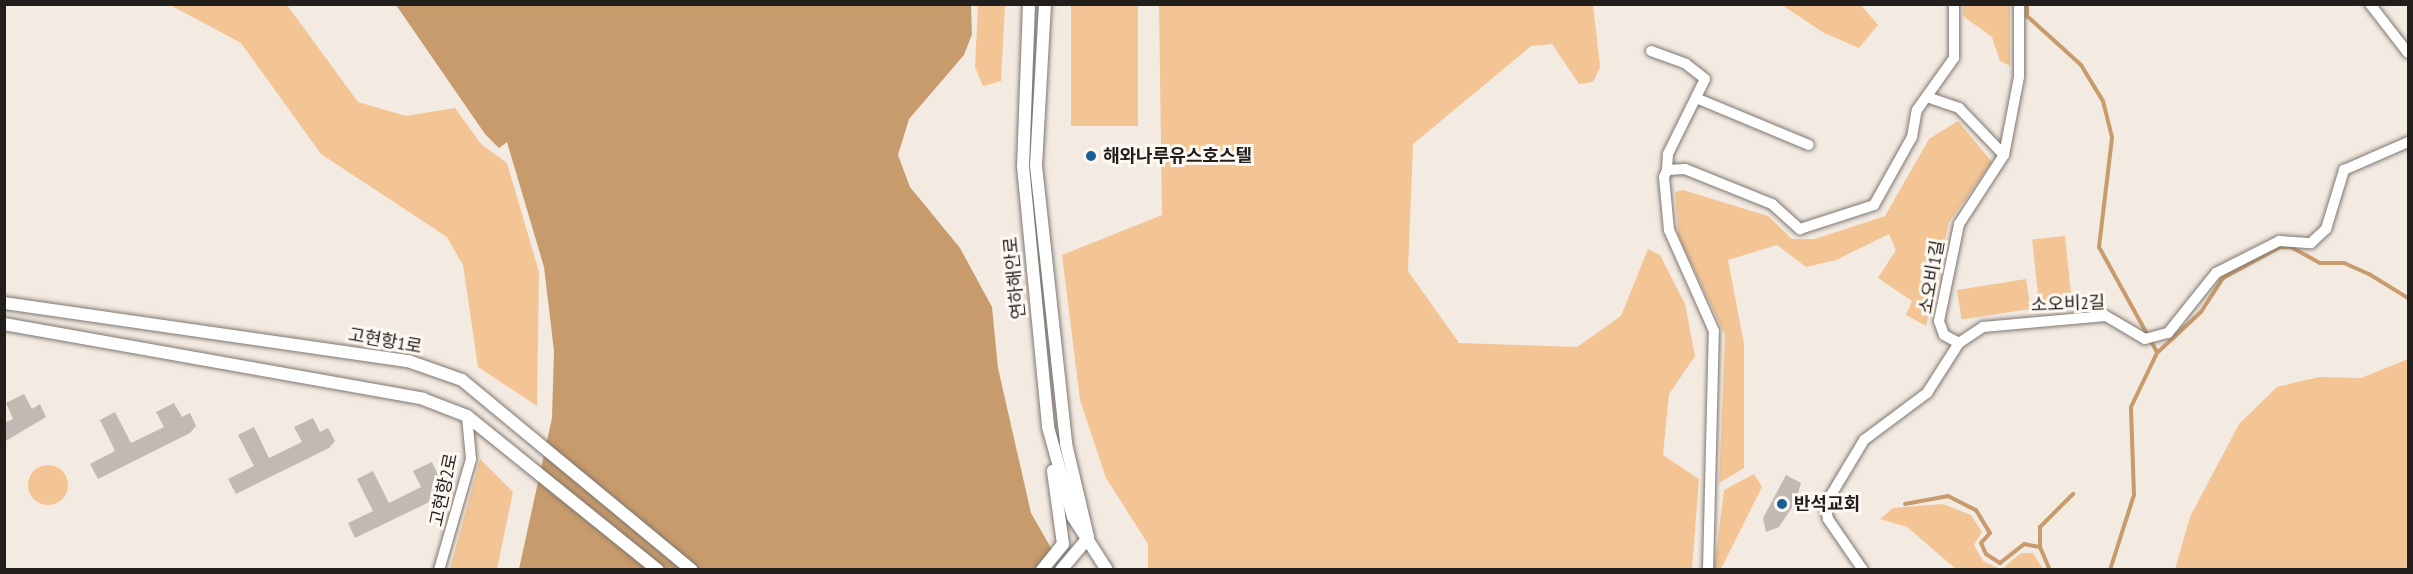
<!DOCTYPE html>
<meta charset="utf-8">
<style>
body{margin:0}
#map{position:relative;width:2413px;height:574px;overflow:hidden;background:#f3eae2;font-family:"PT Sans Narrow","Noto Sans KR",sans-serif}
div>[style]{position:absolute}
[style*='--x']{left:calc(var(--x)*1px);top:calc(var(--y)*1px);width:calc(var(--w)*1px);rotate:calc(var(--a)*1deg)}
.green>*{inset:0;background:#f3c595;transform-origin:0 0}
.round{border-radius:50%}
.water>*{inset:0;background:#c89b6c}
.stream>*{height:4px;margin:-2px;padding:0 2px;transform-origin:2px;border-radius:2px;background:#c89b6c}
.building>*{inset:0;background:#c2bab2}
.roads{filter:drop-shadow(0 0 2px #7f7770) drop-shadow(0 0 2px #7f7770)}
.minor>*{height:10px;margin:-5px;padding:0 5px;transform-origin:5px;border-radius:5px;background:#fff}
.tertiary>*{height:12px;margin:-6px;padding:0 6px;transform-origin:6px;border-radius:6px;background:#fff}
.dots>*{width:16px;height:16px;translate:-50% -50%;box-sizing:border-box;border:3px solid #fef8f3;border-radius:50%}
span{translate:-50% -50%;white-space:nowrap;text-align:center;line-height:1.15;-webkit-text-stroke:6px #fef8f3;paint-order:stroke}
.poi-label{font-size:18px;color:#211e1b;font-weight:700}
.left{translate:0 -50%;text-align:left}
.street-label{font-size:18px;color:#211e1b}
.frame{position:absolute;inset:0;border:6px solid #211e1b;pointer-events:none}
</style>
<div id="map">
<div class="green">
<i style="clip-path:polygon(170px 5px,287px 5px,358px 102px,406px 116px,455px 108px,481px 144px,507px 163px,539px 272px,537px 406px,478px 367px,463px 265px,447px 237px,321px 154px,241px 43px)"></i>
<i style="clip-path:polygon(978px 5px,1005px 5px,1001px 81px,983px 86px,975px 67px)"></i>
<i style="left:1071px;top:5px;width:67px;height:121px"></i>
<i style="clip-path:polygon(1159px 5px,1593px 5px,1600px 67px,1593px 82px,1579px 84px,1552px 44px,1531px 46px,1413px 144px,1408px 271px,1459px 343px,1577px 347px,1621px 316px,1648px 249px,1660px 255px,1685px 304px,1695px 356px,1669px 394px,1663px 455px,1699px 479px,1692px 569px,1148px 569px,1148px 544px,1106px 478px,1080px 400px,1062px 255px,1162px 215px)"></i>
<i style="clip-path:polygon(1782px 5px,1861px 5px,1878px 25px,1859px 48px,1824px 33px)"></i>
<i style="clip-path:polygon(1963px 5px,2010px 5px,2010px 66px,2000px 61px,1992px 37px,1963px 16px)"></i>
<i style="clip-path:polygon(1958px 121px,1992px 162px,1949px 222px,1926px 326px,1906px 315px,1912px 301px,1878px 278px,1896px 250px,1889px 234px,1836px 260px,1806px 267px,1777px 245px,1728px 260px,1744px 344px,1744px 468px,1719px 483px,1725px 335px,1678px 235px,1675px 192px,1683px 190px,1768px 216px,1792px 239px,1815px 239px,1885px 216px,1929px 139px)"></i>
<i style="left:2065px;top:236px;width:68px;height:33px;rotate:84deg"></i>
<i style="left:2026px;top:279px;width:30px;height:70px;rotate:81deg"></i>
<i style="clip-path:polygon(2408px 359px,2408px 569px,2175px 569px,2190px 517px,2239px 424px,2277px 387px,2319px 377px,2361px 378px)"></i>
<i style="clip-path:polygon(480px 459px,513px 492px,497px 569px,450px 569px)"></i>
<i class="round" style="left:28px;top:465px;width:40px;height:40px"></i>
<i style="clip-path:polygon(1754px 474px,1762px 487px,1721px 569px,1714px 569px,1724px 490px)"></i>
<i style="clip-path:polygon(1943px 504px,1971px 515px,1982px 532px,1974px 545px,1983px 561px,2000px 569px,1956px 569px,1907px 527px,1880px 519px,1893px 508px)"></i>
<i style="clip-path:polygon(2021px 553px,2033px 553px,2043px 569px,2002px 569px)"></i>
</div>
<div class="water">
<i style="clip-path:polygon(396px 5px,971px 5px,972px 34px,964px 55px,909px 119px,898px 155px,910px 187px,960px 248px,992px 307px,998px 368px,1031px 513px,1063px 569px,519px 569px,552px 418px,554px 351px,544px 267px,507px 142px,499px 148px,485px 134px)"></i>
</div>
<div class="stream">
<i style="--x:2027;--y:4;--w:12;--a:90"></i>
<i style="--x:2027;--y:16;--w:73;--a:42.2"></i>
<i style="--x:2081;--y:65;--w:42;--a:58.6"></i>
<i style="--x:2103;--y:101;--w:38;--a:76"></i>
<i style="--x:2112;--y:138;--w:110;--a:96.8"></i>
<i style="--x:2099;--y:247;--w:120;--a:61.1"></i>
<i style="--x:1905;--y:504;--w:44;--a:-10.5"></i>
<i style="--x:1948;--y:496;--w:31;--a:27"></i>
<i style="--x:1976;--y:510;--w:27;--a:59"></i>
<i style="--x:1990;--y:533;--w:13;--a:132"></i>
<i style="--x:1981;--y:543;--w:12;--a:66"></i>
<i style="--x:1986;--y:554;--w:17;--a:33"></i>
<i style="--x:2000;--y:563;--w:31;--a:-38"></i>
<i style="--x:2024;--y:544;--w:16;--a:11"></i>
<i style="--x:2040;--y:547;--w:25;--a:67"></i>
<i style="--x:2040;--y:547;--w:20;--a:-90"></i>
<i style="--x:2040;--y:527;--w:47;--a:-45"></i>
<i style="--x:2110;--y:570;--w:79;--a:-72.3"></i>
<i style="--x:2134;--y:495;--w:88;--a:-92"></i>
<i style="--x:2131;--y:407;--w:60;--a:-64.3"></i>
<i style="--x:2157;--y:353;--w:60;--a:-43"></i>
<i style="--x:2201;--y:312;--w:40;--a:-57.1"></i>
<i style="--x:2223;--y:278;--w:65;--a:-28.5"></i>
<i style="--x:2280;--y:247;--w:11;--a:0"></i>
<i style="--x:2291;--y:247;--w:33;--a:29"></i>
<i style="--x:2320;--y:263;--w:24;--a:0"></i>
<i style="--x:2344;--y:263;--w:27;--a:24"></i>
<i style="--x:2369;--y:274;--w:46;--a:31.6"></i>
</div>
<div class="building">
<i style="clip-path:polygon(24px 394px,32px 409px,40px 404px,46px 417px,4px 442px,4px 423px,13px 419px,6px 403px)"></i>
<i style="clip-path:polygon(174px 403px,182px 417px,190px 413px,196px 426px,190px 433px,98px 479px,90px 464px,115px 451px,100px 420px,115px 412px,131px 443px,164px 427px,156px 412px)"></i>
<i style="clip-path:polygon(313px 418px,320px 432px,328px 428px,335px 441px,329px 448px,236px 494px,228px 479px,254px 466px,238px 435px,254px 427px,269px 458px,302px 442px,294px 427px)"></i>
<i style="clip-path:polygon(432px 462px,439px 477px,447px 473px,454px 486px,448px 493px,355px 538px,348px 523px,373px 511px,357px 479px,373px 471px,389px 503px,421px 487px,413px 471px)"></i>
<i style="clip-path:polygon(1786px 475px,1801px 483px,1795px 503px,1779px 527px,1766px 532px,1763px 518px)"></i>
</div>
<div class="roads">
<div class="minor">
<i style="--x:2370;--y:4;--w:62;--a:52.2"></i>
<i style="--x:1651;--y:51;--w:37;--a:20"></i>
<i style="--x:1686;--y:64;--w:24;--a:38"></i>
<i style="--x:1705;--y:79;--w:84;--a:116.3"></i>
<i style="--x:1668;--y:154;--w:16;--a:94"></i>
<i style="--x:1927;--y:97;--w:34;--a:19"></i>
<i style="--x:1959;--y:108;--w:65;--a:46.2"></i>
<i style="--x:1696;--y:98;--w:122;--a:22.6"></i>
<i style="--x:1959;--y:343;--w:29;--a:-34"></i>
<i style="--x:1983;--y:327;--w:123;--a:-5.1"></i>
<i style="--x:2106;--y:316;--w:45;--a:30.5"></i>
<i style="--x:2145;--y:339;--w:24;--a:-15"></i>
<i style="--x:2168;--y:333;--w:77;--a:-51.3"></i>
<i style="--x:2216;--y:273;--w:71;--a:-26.9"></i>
<i style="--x:2279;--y:241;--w:32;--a:4"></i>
<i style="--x:2311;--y:243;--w:21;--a:-43"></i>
<i style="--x:2326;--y:229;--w:62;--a:-73"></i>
<i style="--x:2344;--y:170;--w:70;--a:-23.6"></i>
<i style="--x:439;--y:570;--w:116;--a:-73.9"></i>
<i style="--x:471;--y:459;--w:43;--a:-95.3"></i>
<i style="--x:1708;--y:570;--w:239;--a:-88.6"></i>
<i style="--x:1714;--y:331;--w:111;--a:-114"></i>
<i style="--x:1669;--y:230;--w:53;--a:-95.4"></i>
<i style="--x:1664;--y:177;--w:8;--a:-67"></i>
<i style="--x:1667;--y:170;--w:18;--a:-3"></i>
<i style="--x:1685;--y:169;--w:94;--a:21.9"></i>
<i style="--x:1772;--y:204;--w:38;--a:42"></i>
<i style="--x:1800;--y:229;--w:78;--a:-18"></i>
<i style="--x:1874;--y:205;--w:78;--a:-60.8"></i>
<i style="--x:1912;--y:137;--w:27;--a:-80"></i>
<i style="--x:1917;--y:110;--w:64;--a:-54.6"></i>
<i style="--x:1954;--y:58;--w:54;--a:-90"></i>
<i style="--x:1863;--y:570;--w:62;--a:-124.5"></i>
<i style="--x:1828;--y:519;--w:14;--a:-102"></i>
<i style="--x:1825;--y:505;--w:76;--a:-59"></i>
<i style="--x:1864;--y:440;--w:79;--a:-36.7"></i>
<i style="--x:1927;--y:393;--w:59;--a:-57.4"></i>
<i style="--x:1959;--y:343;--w:17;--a:-152"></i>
<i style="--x:1944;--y:335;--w:15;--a:-110"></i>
<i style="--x:1939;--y:321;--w:99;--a:-78.3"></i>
<i style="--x:1959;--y:224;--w:82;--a:-56.9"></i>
<i style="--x:2004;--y:155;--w:79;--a:-79.1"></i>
<i style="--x:2019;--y:77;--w:73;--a:-90"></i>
</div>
<div class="tertiary">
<i style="--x:1029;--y:4;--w:162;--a:92.1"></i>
<i style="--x:1023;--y:166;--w:262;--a:84.5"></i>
<i style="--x:1048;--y:427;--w:93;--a:74.5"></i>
<i style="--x:1073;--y:517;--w:63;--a:57.3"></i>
<i style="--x:1045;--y:4;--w:162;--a:93.2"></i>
<i style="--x:1036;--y:166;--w:280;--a:83.8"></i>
<i style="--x:1066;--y:444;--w:96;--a:76.7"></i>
<i style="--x:4;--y:303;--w:408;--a:8.2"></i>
<i style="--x:408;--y:361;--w:57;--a:19.4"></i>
<i style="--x:462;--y:380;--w:298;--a:39.6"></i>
<i style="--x:4;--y:324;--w:426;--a:10.1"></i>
<i style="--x:423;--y:399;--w:47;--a:21.1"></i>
<i style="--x:467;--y:416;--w:245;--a:38.9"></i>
<i style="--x:1042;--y:570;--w:33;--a:-51"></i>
<i style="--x:1063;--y:544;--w:74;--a:-97.8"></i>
<i style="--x:1061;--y:570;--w:42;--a:-49.8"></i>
</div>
</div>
<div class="dots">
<i style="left:1091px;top:156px;background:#1a5e93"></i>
<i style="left:1782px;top:504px;background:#1a5e93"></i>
</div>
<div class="poi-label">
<span class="left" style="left:1103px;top:156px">해와나루유스호스텔</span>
<span class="left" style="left:1794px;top:504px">반석교회</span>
</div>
<div class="street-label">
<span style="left:1932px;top:277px;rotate:-80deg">소오비1길</span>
<span style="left:1015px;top:278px;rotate:-96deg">연하해안로</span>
<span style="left:2068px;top:304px;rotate:-2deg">소오비2길</span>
<span style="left:385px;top:341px;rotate:10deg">고현항1로</span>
<span style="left:444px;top:490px;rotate:-78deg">고현항2로</span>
</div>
<div class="frame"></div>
</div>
